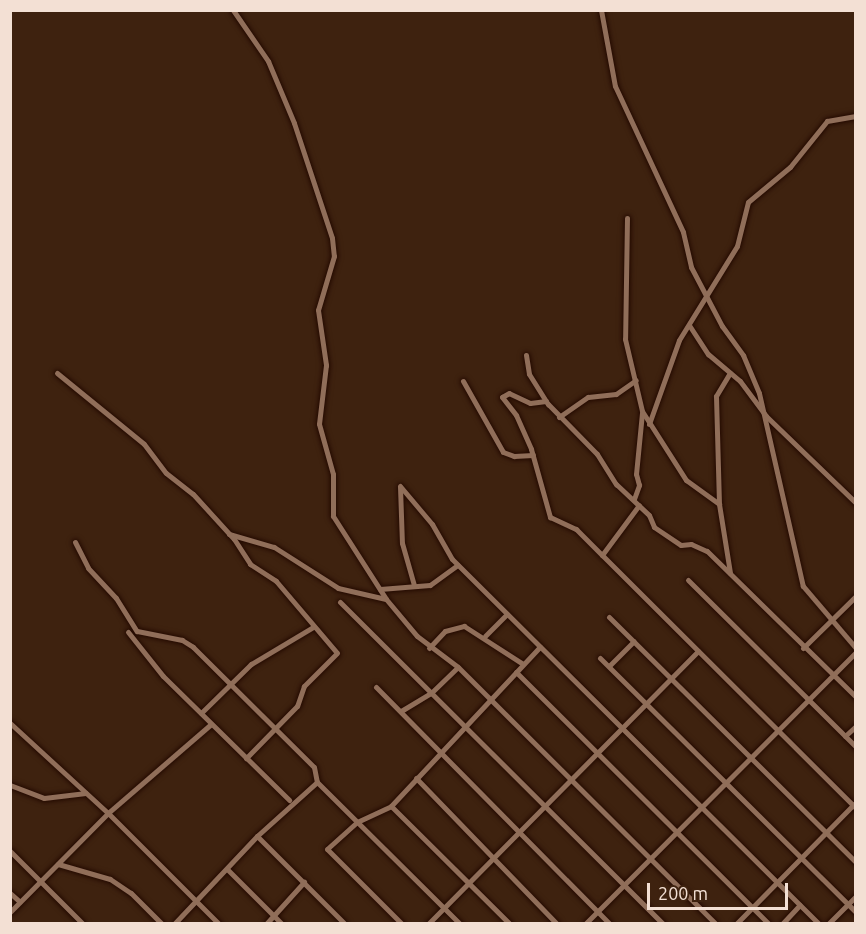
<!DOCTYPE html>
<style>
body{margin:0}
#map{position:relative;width:866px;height:934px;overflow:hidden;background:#3e220f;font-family:Ubuntu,sans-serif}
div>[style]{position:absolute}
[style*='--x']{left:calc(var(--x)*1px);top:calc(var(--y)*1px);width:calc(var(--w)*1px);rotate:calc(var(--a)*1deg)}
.roads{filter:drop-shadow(0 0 2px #240a00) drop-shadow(0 0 2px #240a00)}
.minor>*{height:5px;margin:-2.5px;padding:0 2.5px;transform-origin:2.5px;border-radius:2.5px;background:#906e59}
span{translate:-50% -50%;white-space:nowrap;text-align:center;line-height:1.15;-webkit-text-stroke:4.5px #3e220f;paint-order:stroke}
.frame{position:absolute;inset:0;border:12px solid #f3e0d4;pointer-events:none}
.scale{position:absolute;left:647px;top:883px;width:141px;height:27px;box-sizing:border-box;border:3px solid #f3e0d4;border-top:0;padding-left:8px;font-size:18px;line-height:21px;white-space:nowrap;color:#f3e0d4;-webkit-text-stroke:4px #3e220f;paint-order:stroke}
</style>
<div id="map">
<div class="roads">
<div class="minor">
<i style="--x:233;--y:10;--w:62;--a:55.5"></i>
<i style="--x:268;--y:61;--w:67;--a:67.2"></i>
<i style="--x:294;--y:123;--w:121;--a:71.7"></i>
<i style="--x:332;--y:238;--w:18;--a:84"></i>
<i style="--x:334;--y:256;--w:56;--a:106.5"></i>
<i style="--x:318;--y:310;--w:56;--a:81.7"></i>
<i style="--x:326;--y:365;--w:59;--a:96.8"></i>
<i style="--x:319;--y:424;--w:52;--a:74.4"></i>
<i style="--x:333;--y:474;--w:42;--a:90"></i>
<i style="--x:333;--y:516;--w:98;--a:57.4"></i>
<i style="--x:386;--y:599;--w:48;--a:50"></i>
<i style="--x:417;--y:636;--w:51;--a:37.1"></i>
<i style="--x:458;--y:667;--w:364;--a:44.9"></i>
<i style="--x:601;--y:10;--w:77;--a:79.6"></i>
<i style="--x:615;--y:86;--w:161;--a:65"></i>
<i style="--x:683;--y:232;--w:36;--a:77"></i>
<i style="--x:691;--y:267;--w:67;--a:62.3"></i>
<i style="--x:722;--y:326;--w:36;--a:54"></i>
<i style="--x:743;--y:355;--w:41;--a:67.2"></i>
<i style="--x:759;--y:393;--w:198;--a:77.2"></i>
<i style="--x:803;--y:586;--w:82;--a:49.5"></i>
<i style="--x:627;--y:218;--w:121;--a:90.9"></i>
<i style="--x:625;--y:339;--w:74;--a:76.7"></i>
<i style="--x:642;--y:411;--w:82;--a:57.5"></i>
<i style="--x:686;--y:480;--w:41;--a:36"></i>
<i style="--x:719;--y:504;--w:70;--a:80.9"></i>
<i style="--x:689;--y:325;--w:35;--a:57"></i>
<i style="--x:708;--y:354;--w:42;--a:40.2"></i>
<i style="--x:740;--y:381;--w:44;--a:53.4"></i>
<i style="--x:766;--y:416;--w:125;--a:44"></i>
<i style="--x:526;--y:355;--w:19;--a:81"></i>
<i style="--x:529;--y:374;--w:36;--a:58"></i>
<i style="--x:548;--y:404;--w:70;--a:45.6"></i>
<i style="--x:597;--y:454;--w:36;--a:58"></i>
<i style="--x:616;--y:484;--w:45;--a:43.2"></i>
<i style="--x:649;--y:515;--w:13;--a:67"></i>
<i style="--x:654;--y:527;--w:32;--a:34"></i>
<i style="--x:681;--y:545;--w:10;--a:-6"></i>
<i style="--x:691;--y:544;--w:17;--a:24"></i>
<i style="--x:707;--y:551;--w:209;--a:44.4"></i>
<i style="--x:57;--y:373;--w:112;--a:39.2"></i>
<i style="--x:144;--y:444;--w:36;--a:53"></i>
<i style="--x:166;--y:473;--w:34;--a:38"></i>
<i style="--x:193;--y:494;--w:61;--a:47.7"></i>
<i style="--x:234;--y:539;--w:30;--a:57"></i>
<i style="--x:250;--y:564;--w:31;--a:33"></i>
<i style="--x:276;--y:581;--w:94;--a:49.7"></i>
<i style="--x:337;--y:653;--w:47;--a:135"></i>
<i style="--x:304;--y:686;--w:21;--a:109"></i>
<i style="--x:297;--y:706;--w:73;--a:134.4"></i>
<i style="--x:463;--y:381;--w:81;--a:60.6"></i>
<i style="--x:503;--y:452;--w:12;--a:20"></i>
<i style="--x:514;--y:456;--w:19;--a:-3"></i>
<i style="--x:546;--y:401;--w:16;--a:173"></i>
<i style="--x:530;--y:403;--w:23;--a:-155"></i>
<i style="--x:509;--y:393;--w:8;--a:150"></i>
<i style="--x:502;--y:397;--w:23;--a:52"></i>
<i style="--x:516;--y:415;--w:37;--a:66"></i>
<i style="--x:531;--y:449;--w:71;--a:74.4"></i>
<i style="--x:550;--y:517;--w:29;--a:25"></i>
<i style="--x:576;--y:529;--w:37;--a:45"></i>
<i style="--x:602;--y:555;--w:62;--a:-53.5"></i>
<i style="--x:559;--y:417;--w:35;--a:-35"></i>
<i style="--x:588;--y:397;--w:28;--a:-6"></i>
<i style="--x:616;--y:394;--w:24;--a:-35"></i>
<i style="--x:649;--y:424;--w:89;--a:-70.3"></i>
<i style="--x:679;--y:340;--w:110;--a:-58.3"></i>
<i style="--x:737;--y:246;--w:45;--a:-76"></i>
<i style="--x:748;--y:202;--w:55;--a:-39.8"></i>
<i style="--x:790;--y:167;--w:59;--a:-51.2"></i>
<i style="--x:827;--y:121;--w:29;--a:-10"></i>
<i style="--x:400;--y:486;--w:50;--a:49.9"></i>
<i style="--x:432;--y:524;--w:40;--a:60.3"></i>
<i style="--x:452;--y:559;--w:518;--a:44.84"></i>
<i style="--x:400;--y:487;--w:56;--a:88"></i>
<i style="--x:402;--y:543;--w:44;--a:74.1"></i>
<i style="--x:634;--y:499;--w:15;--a:-70"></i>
<i style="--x:639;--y:485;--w:11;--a:-105"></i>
<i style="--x:636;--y:474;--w:61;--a:-84.4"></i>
<i style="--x:719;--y:504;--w:108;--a:-91.6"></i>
<i style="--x:716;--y:396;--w:27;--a:-59"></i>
<i style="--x:229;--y:534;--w:47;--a:16.1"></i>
<i style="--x:274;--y:547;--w:76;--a:32.6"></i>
<i style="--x:338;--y:588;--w:49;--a:12.9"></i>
<i style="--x:75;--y:542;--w:29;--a:63"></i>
<i style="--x:88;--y:568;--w:41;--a:47"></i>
<i style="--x:116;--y:598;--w:39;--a:58"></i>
<i style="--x:137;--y:631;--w:46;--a:11.3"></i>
<i style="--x:182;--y:640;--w:13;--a:32"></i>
<i style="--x:193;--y:647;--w:170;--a:44.8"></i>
<i style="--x:314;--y:767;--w:15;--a:79"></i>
<i style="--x:317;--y:782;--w:202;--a:44.8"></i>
<i style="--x:602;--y:555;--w:359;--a:44.9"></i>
<i style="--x:688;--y:580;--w:237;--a:44.8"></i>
<i style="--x:380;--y:589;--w:50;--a:-4.6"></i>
<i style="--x:430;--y:585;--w:34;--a:-36"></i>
<i style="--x:340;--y:602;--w:456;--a:44.9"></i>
<i style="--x:609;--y:617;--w:348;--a:44.8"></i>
<i style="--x:128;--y:632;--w:56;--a:51.5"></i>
<i style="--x:163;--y:676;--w:177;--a:44.5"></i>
<i style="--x:485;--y:636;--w:31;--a:-45"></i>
<i style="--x:429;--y:648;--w:23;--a:-47"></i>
<i style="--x:445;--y:631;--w:20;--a:-15"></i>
<i style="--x:464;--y:626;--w:70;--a:32.8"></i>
<i style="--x:803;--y:648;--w:74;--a:-44.5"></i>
<i style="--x:600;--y:658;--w:361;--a:44.8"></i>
<i style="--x:609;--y:666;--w:35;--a:-45"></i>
<i style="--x:516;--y:672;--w:357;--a:44.9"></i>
<i style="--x:376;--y:687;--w:333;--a:45.4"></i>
<i style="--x:401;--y:711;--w:35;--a:-31"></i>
<i style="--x:431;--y:693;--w:37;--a:-44"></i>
<i style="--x:201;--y:713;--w:70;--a:-44.4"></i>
<i style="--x:251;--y:664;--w:72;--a:-30.8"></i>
<i style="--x:10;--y:723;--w:133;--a:42.6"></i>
<i style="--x:108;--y:813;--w:157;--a:45"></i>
<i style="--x:845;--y:736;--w:15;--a:-42"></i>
<i style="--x:416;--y:778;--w:203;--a:46"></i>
<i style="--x:10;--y:785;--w:36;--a:21"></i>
<i style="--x:44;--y:798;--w:42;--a:-6.8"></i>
<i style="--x:391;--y:806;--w:168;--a:44.8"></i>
<i style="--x:257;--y:836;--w:124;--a:45"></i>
<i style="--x:10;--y:851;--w:103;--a:45"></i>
<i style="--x:58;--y:864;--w:54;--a:16.1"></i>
<i style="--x:110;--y:879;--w:25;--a:34"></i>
<i style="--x:131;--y:893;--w:44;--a:45"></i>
<i style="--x:228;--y:870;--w:76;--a:45"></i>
<i style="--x:10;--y:893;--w:13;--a:42"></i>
<i style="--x:10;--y:912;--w:139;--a:-45.3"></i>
<i style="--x:108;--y:813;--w:136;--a:-40.8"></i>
<i style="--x:174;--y:924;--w:121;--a:-46.7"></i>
<i style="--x:257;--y:836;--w:81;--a:-42"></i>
<i style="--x:266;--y:924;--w:57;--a:-47.9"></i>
<i style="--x:402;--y:924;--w:106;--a:-135"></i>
<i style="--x:327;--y:849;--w:40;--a:-42"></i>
<i style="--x:357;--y:822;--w:38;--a:-25"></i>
<i style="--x:391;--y:806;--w:218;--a:-46.9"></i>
<i style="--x:428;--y:924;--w:384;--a:-45.3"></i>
<i style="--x:585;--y:924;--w:384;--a:-45.1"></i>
<i style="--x:736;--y:924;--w:168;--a:-45.5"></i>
<i style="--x:782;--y:924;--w:26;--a:-47"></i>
<i style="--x:828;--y:924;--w:40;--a:-45"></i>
</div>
</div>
<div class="frame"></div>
<div class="scale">200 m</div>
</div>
